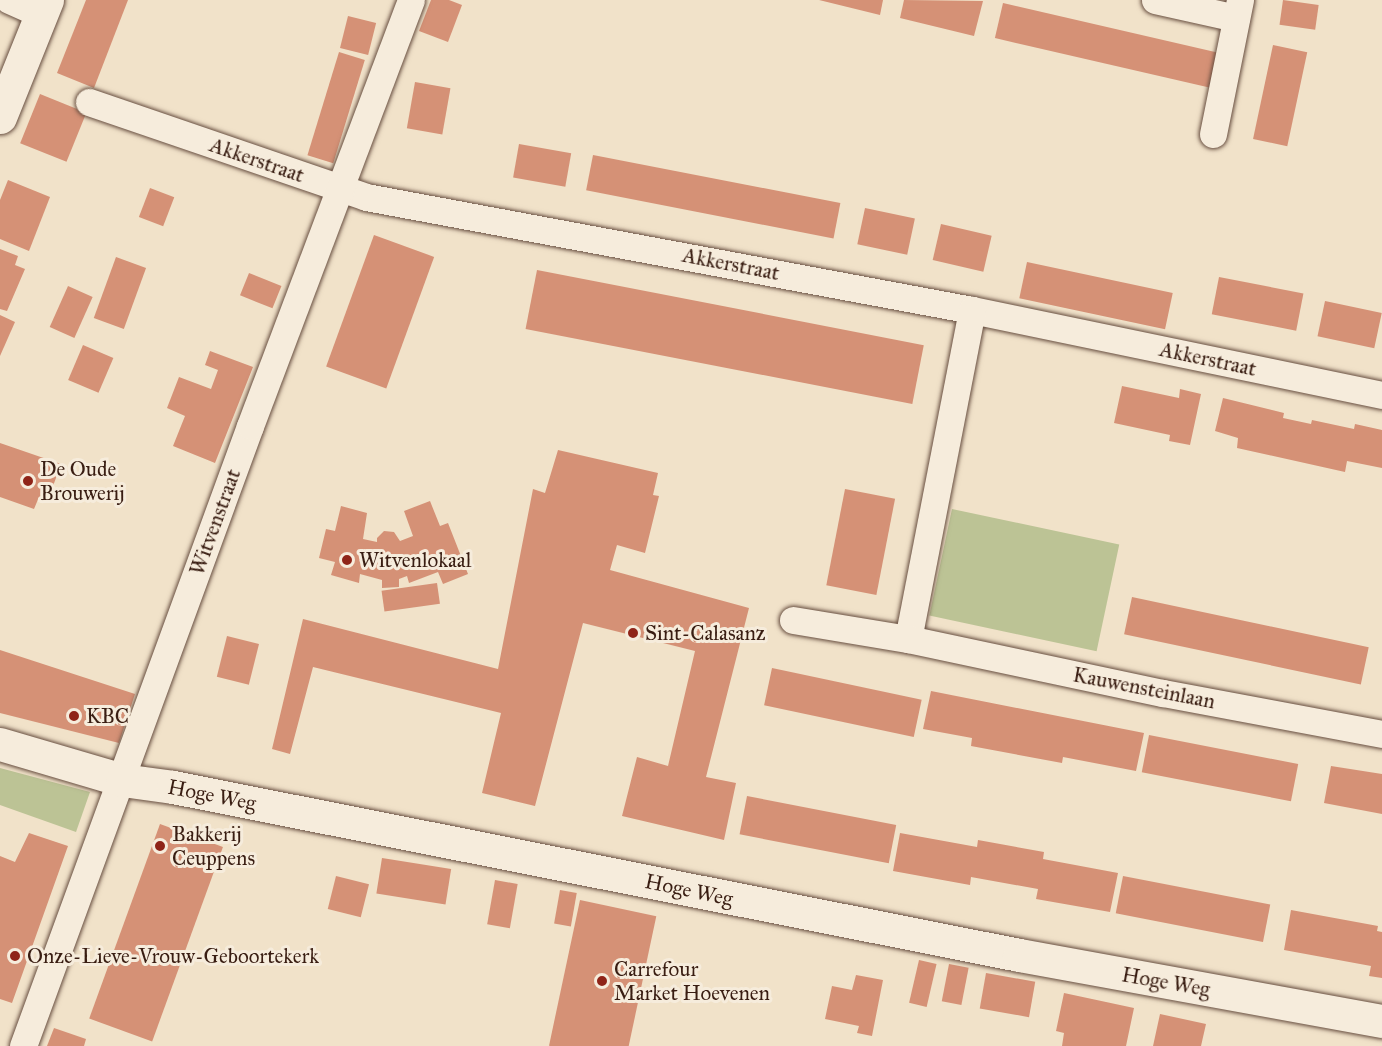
<!DOCTYPE html>
<style>
body{margin:0}
#map{position:relative;width:1382px;height:1046px;overflow:hidden;background:#f1e2c9;font-family:"IM FELL Great Primer",serif}
div>[style]{position:absolute}
[style*='--x']{left:calc(var(--x)*1px);top:calc(var(--y)*1px);width:calc(var(--w)*1px);rotate:calc(var(--a)*1deg)}
.green>*{inset:0;background:#bcc395;transform-origin:0 0}
.building>*{inset:0;background:#d59176;transform-origin:0 0}
.roads{filter:drop-shadow(0 0 2px #674e40) drop-shadow(0 0 2px #674e40)}
.street>*{height:27px;margin:-13.5px;padding:0 13.5px;transform-origin:13.5px;border-radius:13.5px;background:#f6ecdc}
.secondary>*{height:33px;margin:-16.5px;padding:0 16.5px;transform-origin:16.5px;border-radius:16.5px;background:#f6ecdc}
.dots>*{width:16px;height:16px;translate:-50% -50%;box-sizing:border-box;border:3px solid #f6ecdc;border-radius:50%}
span{translate:-50% -50%;white-space:nowrap;text-align:center;line-height:1.15;-webkit-text-stroke:6px #f6ecdc;paint-order:stroke}
.street-label{font-size:21px;color:#391d12}
.poi-label{font-size:21px;color:#391d12}
.left{translate:0 -50%;text-align:left}
</style>
<div id="map">
<div class="green">
<i style="left:952px;top:509px;width:171px;height:109px;rotate:12deg"></i>
<i style="clip-path:polygon(0 768px,90px 792px,76px 832px,0 805px)"></i>
</div>
<div class="building">
<i style="clip-path:polygon(86px 0,128px 0,94px 88px,57px 73px)"></i>
<i style="clip-path:polygon(431px 0,449px 0,462px 5px,448px 42px,419px 31px)"></i>
<i style="clip-path:polygon(819px 0,883px 0,880px 15px)"></i>
<i style="clip-path:polygon(904px 0,983px 1px,974px 36px,900px 18px)"></i>
<i style="left:1283px;top:0;width:36px;height:25px;rotate:8deg"></i>
<i style="left:1003px;top:3px;width:221px;height:36px;rotate:13deg"></i>
<i style="left:348px;top:16px;width:29px;height:33px;rotate:14deg"></i>
<i style="left:1273px;top:45px;width:35px;height:96px;rotate:12deg"></i>
<i style="left:339px;top:52px;width:27px;height:108px;rotate:17deg"></i>
<i style="left:415px;top:82px;width:36px;height:47px;rotate:10deg"></i>
<i style="left:40px;top:94px;width:50px;height:53px;rotate:22deg"></i>
<i style="left:519px;top:144px;width:53px;height:34px;rotate:10deg"></i>
<i style="left:593px;top:155px;width:252px;height:36px;rotate:11deg"></i>
<i style="clip-path:polygon(8px 180px,50px 197px,29px 251px,0 239px,0 200px)"></i>
<i style="left:150px;top:188px;width:26px;height:31px;rotate:21deg"></i>
<i style="left:865px;top:208px;width:51px;height:37px;rotate:12deg"></i>
<i style="left:941px;top:224px;width:52px;height:37px;rotate:13deg"></i>
<i style="left:374px;top:235px;width:64px;height:140px;rotate:20deg"></i>
<i style="clip-path:polygon(0 249px,18px 256px,15px 265px,25px 269px,7px 311px,0 309px)"></i>
<i style="left:116px;top:257px;width:32px;height:65px;rotate:20deg"></i>
<i style="left:1027px;top:262px;width:149px;height:37px;rotate:12deg"></i>
<i style="left:537px;top:270px;width:394px;height:60px;rotate:11deg"></i>
<i style="left:249px;top:273px;width:35px;height:24px;rotate:22deg"></i>
<i style="left:1219px;top:277px;width:86px;height:38px;rotate:11deg"></i>
<i style="left:68px;top:286px;width:27px;height:45px;rotate:24deg"></i>
<i style="left:1325px;top:301px;width:58px;height:36px;rotate:12deg"></i>
<i style="clip-path:polygon(0 315px,15px 322px,0 356px)"></i>
<i style="left:83px;top:345px;width:33px;height:38px;rotate:23deg"></i>
<i style="clip-path:polygon(210px 351px,253px 367px,215px 463px,173px 446px,185px 416px,167px 408px,179px 377px,211px 389px,218px 370px,205px 365px)"></i>
<i style="clip-path:polygon(1122px 386px,1179px 398px,1180px 389px,1201px 394px,1190px 445px,1169px 441px,1170px 435px,1114px 423px)"></i>
<i style="clip-path:polygon(1223px 398px,1284px 413px,1283px 418px,1311px 424px,1312px 420px,1354px 429px,1355px 424px,1382px 430px,1382px 468px,1347px 461px,1345px 472px,1237px 448px,1238px 438px,1215px 431px)"></i>
<i style="clip-path:polygon(0 443px,61px 464px,48px 500px,39px 497px,34px 509px,0 497px)"></i>
<i style="clip-path:polygon(558px 450px,658px 473px,653px 495px,659px 496px,645px 553px,617px 545px,610px 570px,749px 608px,706px 777px,736px 783px,724px 840px,622px 816px,637px 757px,668px 766px,695px 651px,583px 623px,535px 806px,482px 793px,501px 713px,313px 667px,290px 754px,272px 749px,303px 619px,498px 669px,533px 489px,545px 493px)"></i>
<i style="left:845px;top:489px;width:51px;height:98px;rotate:11deg"></i>
<i style="clip-path:polygon(430px 501px,440px 526px,448px 523px,468px 574px,443px 584px,438px 572px,409px 583px,407px 576px,399px 579px,399px 587px,382px 588px,382px 580px,360px 574px,359px 583px,331px 575px,335px 562px,319px 558px,326px 529px,335px 531px,341px 506px,367px 513px,363px 539px,377px 542px,377px 538px,384px 531px,394px 532px,400px 541px,413px 536px,404px 511px)"></i>
<i style="left:437px;top:583px;width:21px;height:56px;rotate:82deg"></i>
<i style="left:1132px;top:597px;width:242px;height:38px;rotate:12deg"></i>
<i style="left:227px;top:636px;width:33px;height:42px;rotate:14deg"></i>
<i style="clip-path:polygon(0 650px,135px 694px,119px 743px,0 713px)"></i>
<i style="left:772px;top:668px;width:153px;height:38px;rotate:12deg"></i>
<i style="clip-path:polygon(931px 691px,1144px 733px,1136px 771px,1063px 757px,1062px 763px,971px 746px,972px 738px,923px 729px)"></i>
<i style="left:1149px;top:735px;width:152px;height:38px;rotate:11deg"></i>
<i style="clip-path:polygon(1331px 766px,1382px 774px,1382px 814px,1324px 803px)"></i>
<i style="left:747px;top:796px;width:152px;height:39px;rotate:11deg"></i>
<i style="left:160px;top:824px;width:67px;height:207px;rotate:20deg"></i>
<i style="clip-path:polygon(29px 833px,68px 846px,12px 1003px,0 999px,0 856px,15px 862px)"></i>
<i style="clip-path:polygon(900px 833px,977px 847px,978px 840px,1044px 852px,1043px 859px,1118px 873px,1110px 912px,1036px 899px,1038px 889px,971px 877px,970px 885px,893px 871px)"></i>
<i style="left:382px;top:858px;width:70px;height:36px;rotate:9deg"></i>
<i style="left:336px;top:876px;width:34px;height:34px;rotate:14deg"></i>
<i style="left:1123px;top:876px;width:150px;height:38px;rotate:11deg"></i>
<i style="left:495px;top:880px;width:23px;height:45px;rotate:10deg"></i>
<i style="left:560px;top:890px;width:17px;height:34px;rotate:10deg"></i>
<i style="left:580px;top:900px;width:78px;height:149px;rotate:12deg"></i>
<i style="clip-path:polygon(1291px 910px,1378px 926px,1377px 931px,1382px 932px,1382px 978px,1369px 976px,1371px 966px,1284px 950px)"></i>
<i style="left:919px;top:960px;width:18px;height:44px;rotate:13deg"></i>
<i style="left:949px;top:964px;width:20px;height:38px;rotate:11deg"></i>
<i style="left:986px;top:973px;width:50px;height:36px;rotate:10deg"></i>
<i style="clip-path:polygon(856px 975px,883px 980px,872px 1036px,857px 1033px,859px 1026px,825px 1019px,832px 986px,852px 990px)"></i>
<i style="clip-path:polygon(1064px 993px,1134px 1008px,1126px 1046px,1062px 1046px,1064px 1033px,1056px 1031px)"></i>
<i style="clip-path:polygon(1160px 1014px,1206px 1024px,1201px 1046px,1153px 1046px)"></i>
<i style="clip-path:polygon(54px 1028px,86px 1039px,84px 1046px,47px 1046px)"></i>
</div>
<div class="roads">
<div class="street">
<i style="--x:9;--y:0;--w:35;--a:24"></i>
<i style="--x:1155;--y:0;--w:83;--a:12.5"></i>
<i style="--x:89;--y:102;--w:293;--a:18.9"></i>
<i style="--x:366;--y:197;--w:616;--a:10.56"></i>
<i style="--x:972;--y:310;--w:419;--a:11.7"></i>
<i style="--x:1213;--y:134;--w:137;--a:-78.6"></i>
<i style="--x:972;--y:310;--w:335;--a:101"></i>
<i style="--x:908;--y:639;--w:261;--a:12"></i>
<i style="--x:1163;--y:693;--w:223;--a:10.6"></i>
<i style="--x:793;--y:620;--w:117;--a:9.4"></i>
<i style="--x:23;--y:1046;--w:660;--a:-69.89"></i>
<i style="--x:250;--y:426;--w:455;--a:-69.3"></i>
</div>
<div class="secondary">
<i style="--x:0;--y:117;--w:126;--a:-68.1"></i>
<i style="--x:0;--y:744;--w:127;--a:16.4"></i>
<i style="--x:122;--y:780;--w:51;--a:7.8"></i>
<i style="--x:173;--y:787;--w:863;--a:11.23"></i>
<i style="--x:1019;--y:955;--w:369;--a:10.3"></i>
</div>
</div>
<div class="dots">
<i style="left:28px;top:481px;background:#8f2418"></i>
<i style="left:347px;top:560px;background:#8f2418"></i>
<i style="left:633px;top:633px;background:#8f2418"></i>
<i style="left:74px;top:716px;background:#8f2418"></i>
<i style="left:160px;top:846px;background:#8f2418"></i>
<i style="left:15px;top:956px;background:#8f2418"></i>
<i style="left:602px;top:981px;background:#8f2418"></i>
</div>
<div class="street-label">
<span style="left:257px;top:160px;rotate:19deg">Akkerstraat</span>
<span style="left:731px;top:264px;rotate:11deg">Akkerstraat</span>
<span style="left:1208px;top:359px;rotate:12deg">Akkerstraat</span>
<span style="left:215px;top:522px;rotate:-70deg">Witvenstraat</span>
<span style="left:1144px;top:688px;rotate:11deg">Kauwensteinlaan</span>
<span style="left:212px;top:795px;rotate:11deg">Hoge Weg</span>
<span style="left:689px;top:890px;rotate:12deg">Hoge Weg</span>
<span style="left:1166px;top:982px;rotate:10deg">Hoge Weg</span>
</div>
<div class="poi-label">
<span class="left" style="left:40px;top:481px">De Oude<br>Brouwerij</span>
<span class="left" style="left:359px;top:560px">Witvenlokaal</span>
<span class="left" style="left:645px;top:633px">Sint-Calasanz</span>
<span class="left" style="left:86px;top:716px">KBC</span>
<span class="left" style="left:172px;top:846px">Bakkerij<br>Ceuppens</span>
<span class="left" style="left:27px;top:956px">Onze-Lieve-Vrouw-Geboortekerk</span>
<span class="left" style="left:614px;top:981px">Carrefour<br>Market Hoevenen</span>
</div>
</div>
